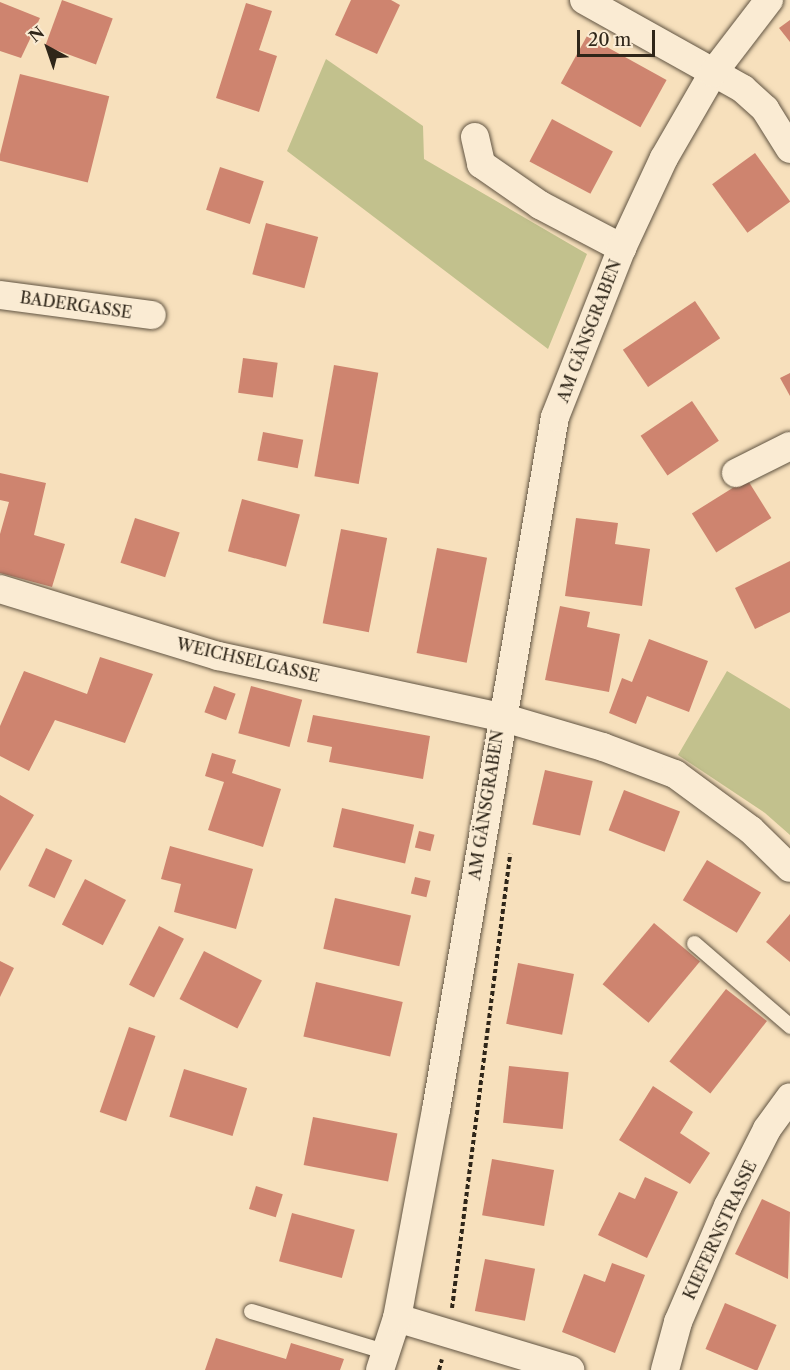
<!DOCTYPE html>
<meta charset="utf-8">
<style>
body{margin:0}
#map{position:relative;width:790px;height:1370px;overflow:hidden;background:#f7e0bc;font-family:"Libre Caslon Text",serif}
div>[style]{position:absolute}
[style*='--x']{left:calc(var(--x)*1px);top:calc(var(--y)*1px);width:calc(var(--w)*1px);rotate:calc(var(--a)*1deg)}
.green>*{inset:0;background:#c2c18d}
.building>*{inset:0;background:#ce846f;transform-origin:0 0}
.path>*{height:4px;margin-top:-2px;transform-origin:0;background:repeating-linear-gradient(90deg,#2f2619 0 4.5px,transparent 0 7.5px)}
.roads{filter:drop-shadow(0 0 2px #615442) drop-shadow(0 0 2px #615442)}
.service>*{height:15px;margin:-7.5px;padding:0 7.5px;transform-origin:7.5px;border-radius:7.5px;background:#faebd3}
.minor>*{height:28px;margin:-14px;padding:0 14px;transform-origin:14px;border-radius:14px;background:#faebd3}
span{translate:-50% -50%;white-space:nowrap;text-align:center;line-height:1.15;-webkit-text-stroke:5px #faebd3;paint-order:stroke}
.street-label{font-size:16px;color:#2f2619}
.north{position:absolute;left:18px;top:18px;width:60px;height:60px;-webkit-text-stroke:4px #faebd3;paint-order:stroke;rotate:320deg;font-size:16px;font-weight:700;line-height:24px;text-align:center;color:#2f2619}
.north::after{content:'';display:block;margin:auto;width:21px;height:27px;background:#2f2619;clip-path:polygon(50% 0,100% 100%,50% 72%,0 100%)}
.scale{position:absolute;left:577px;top:30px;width:78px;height:27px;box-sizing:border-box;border:3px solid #2f2619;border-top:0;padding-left:8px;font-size:18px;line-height:21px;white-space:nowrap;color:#2f2619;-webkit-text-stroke:4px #faebd3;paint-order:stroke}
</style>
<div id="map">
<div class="green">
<i style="clip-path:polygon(326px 59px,423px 126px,424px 159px,587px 254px,548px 349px,287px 151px)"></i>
<i style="clip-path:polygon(727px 671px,790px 709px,790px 835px,765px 813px,678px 755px)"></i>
</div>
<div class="building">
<i style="left:62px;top:0;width:54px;height:49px;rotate:20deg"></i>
<i style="clip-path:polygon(351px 0,391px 0,400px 5px,377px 54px,335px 35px)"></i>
<i style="clip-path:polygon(0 2px,40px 18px,21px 58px,0 51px)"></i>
<i style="clip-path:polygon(246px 3px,272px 11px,259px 50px,277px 56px,259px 112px,216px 98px)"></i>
<i style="clip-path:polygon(790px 20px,790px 42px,779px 28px)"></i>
<i style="left:587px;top:36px;width:91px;height:54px;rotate:29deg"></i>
<i style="left:20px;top:74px;width:92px;height:89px;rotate:14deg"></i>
<i style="left:552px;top:119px;width:69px;height:48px;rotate:28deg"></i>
<i style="left:755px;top:153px;width:60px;height:53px;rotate:54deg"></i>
<i style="left:220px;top:167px;width:46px;height:45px;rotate:18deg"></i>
<i style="left:266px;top:223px;width:54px;height:53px;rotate:15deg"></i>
<i style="left:695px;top:301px;width:45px;height:87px;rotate:56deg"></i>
<i style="left:243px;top:358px;width:35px;height:35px;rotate:8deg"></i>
<i style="left:334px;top:365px;width:45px;height:113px;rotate:10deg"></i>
<i style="clip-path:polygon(790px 373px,790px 396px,780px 378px)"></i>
<i style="left:692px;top:401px;width:48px;height:62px;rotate:56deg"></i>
<i style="left:263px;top:432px;width:41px;height:29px;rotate:11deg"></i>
<i style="clip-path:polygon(0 473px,46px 483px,34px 535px,65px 544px,52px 587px,0 573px,0 534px,9px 502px,0 500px)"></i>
<i style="left:747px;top:479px;width:46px;height:65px;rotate:58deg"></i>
<i style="left:242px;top:499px;width:60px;height:54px;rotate:15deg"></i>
<i style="left:135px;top:518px;width:47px;height:47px;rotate:18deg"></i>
<i style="clip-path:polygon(576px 518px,618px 523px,615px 544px,650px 549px,642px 606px,565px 596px)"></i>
<i style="left:341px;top:529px;width:47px;height:96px;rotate:11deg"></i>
<i style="left:437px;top:548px;width:51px;height:107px;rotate:11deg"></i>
<i style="clip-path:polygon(790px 561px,790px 612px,755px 629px,735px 588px)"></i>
<i style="clip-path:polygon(560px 606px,590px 612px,587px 627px,620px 634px,609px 692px,545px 680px)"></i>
<i style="clip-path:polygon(649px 639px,708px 661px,689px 712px,647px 696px,636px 724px,609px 713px,622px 678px,632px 682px)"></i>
<i style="clip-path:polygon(100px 657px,153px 674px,125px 743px,55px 720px,29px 771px,0 756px,0 726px,24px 671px,87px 694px)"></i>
<i style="left:214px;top:686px;width:23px;height:28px;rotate:20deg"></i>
<i style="left:251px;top:686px;width:53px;height:49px;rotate:15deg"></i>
<i style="clip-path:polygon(313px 715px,430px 736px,423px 779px,329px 762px,332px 747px,307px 742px)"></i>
<i style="clip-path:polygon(212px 753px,236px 760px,232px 773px,281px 789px,263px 847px,208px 830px,224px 782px,205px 776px)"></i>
<i style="left:545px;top:770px;width:49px;height:56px;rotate:13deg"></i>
<i style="left:624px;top:790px;width:60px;height:43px;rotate:21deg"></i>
<i style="clip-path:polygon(0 795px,34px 815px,0 871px)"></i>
<i style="left:342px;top:808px;width:74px;height:40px;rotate:13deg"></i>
<i style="left:419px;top:831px;width:16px;height:17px;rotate:14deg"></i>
<i style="clip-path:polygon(170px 846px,253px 869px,236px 929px,174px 912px,181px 884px,161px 879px)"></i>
<i style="left:46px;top:848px;width:29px;height:42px;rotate:25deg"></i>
<i style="left:707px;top:860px;width:63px;height:47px;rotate:31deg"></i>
<i style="left:415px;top:877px;width:16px;height:17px;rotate:14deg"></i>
<i style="left:85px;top:879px;width:46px;height:51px;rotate:27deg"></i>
<i style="left:335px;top:898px;width:78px;height:52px;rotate:13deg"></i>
<i style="clip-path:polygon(790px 914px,790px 962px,766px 942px)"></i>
<i style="left:654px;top:923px;width:60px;height:80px;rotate:40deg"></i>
<i style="left:159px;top:926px;width:28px;height:66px;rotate:27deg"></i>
<i style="left:204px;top:951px;width:65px;height:54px;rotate:27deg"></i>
<i style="clip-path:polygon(0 961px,14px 968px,0 997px)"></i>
<i style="left:518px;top:963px;width:57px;height:62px;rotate:11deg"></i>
<i style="left:316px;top:982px;width:89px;height:56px;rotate:13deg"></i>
<i style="left:726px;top:989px;width:52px;height:92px;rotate:38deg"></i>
<i style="left:129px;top:1027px;width:28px;height:90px;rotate:19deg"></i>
<i style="left:509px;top:1066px;width:60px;height:57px;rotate:6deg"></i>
<i style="left:184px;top:1069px;width:66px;height:50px;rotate:17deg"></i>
<i style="clip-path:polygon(653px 1086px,693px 1112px,680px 1133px,710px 1153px,690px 1184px,619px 1140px)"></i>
<i style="left:313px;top:1117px;width:86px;height:49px;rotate:11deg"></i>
<i style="left:492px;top:1159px;width:63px;height:57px;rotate:10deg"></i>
<i style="clip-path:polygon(645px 1177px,678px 1192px,647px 1258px,598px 1235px,619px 1192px,635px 1199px)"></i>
<i style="left:256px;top:1186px;width:28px;height:24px;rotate:17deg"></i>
<i style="clip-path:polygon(762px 1199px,790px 1212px,788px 1279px,735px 1254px)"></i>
<i style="left:292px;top:1213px;width:65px;height:50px;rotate:15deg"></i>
<i style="left:485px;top:1259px;width:51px;height:53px;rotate:11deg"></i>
<i style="clip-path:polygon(612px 1263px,645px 1275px,615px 1353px,562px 1332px,584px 1274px,605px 1282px)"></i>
<i style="left:725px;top:1303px;width:56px;height:50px;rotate:23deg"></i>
<i style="clip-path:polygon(216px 1338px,286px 1359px,291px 1343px,344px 1359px,340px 1370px,205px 1370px)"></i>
</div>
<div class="path">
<i style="--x:452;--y:1308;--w:458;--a:-82.7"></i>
<i style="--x:439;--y:1370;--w:11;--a:-75"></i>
</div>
<div class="roads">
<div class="service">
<i style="--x:694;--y:943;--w:127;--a:40.8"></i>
<i style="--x:251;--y:1311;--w:142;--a:16.8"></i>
</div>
<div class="minor">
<i style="--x:584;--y:0;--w:182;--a:29.2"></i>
<i style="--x:743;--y:89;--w:30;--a:42"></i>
<i style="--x:765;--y:109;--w:47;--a:58"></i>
<i style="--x:475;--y:137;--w:28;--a:77"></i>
<i style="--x:481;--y:164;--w:72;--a:34.8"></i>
<i style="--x:540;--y:205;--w:93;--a:27.7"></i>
<i style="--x:0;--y:295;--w:153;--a:7.5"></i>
<i style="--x:736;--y:473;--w:60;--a:-26.6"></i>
<i style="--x:0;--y:589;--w:228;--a:17.1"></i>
<i style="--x:218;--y:656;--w:289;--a:12.2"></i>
<i style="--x:501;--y:717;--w:106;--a:16.4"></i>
<i style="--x:603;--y:747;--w:77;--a:20.6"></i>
<i style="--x:675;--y:774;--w:94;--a:36.4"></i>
<i style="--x:751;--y:830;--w:54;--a:44.3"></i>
<i style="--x:397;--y:1318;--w:181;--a:16.7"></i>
<i style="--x:380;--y:1370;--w:55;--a:-71.9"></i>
<i style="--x:397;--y:1318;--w:212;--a:-79.4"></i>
<i style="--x:436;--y:1110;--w:703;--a:-80.26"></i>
<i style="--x:555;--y:417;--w:182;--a:-68.4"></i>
<i style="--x:622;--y:248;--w:99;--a:-65"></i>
<i style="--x:664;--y:158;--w:98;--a:-60"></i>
<i style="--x:713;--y:73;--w:92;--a:-52.5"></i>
<i style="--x:665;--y:1370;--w:50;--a:-74.8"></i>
<i style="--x:678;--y:1322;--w:126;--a:-66.7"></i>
<i style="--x:728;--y:1206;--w:86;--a:-63.1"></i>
<i style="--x:767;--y:1129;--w:39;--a:-54"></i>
</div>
</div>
<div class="street-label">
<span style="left:76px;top:305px;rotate:8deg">BADERGASSE</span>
<span style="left:589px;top:331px;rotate:-69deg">AM GÄNSGRABEN</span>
<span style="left:248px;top:660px;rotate:13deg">WEICHSELGASSE</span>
<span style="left:486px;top:805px;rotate:-81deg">AM GÄNSGRABEN</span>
<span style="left:720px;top:1230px;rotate:-65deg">KIEFERNSTRASSE</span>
</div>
<div class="north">N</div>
<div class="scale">20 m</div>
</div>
